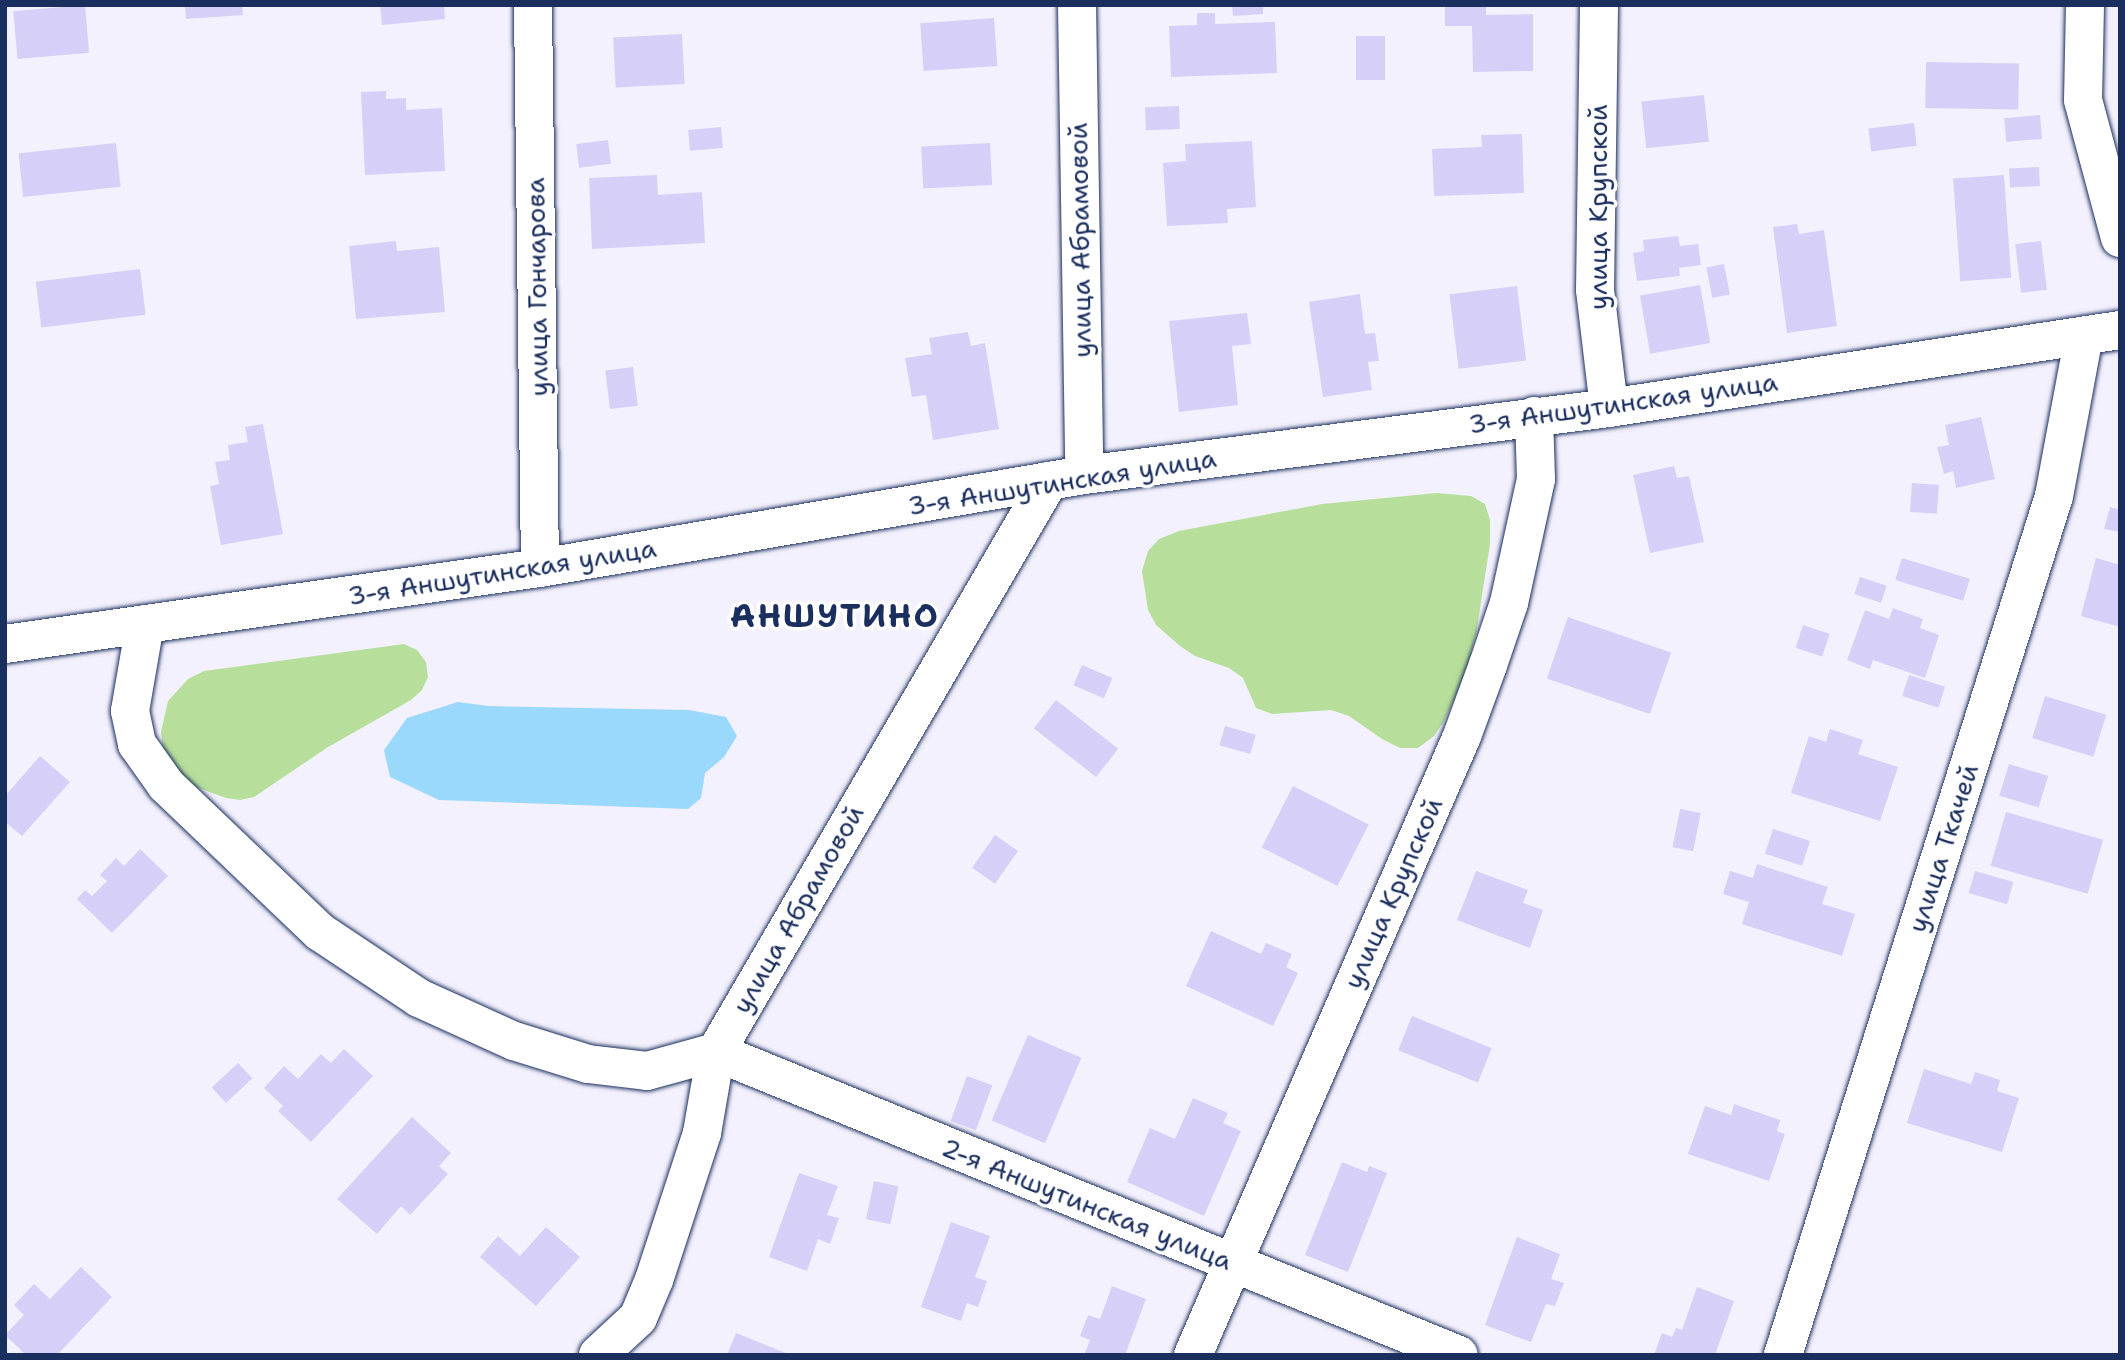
<!DOCTYPE html>
<meta charset="utf-8">
<style>
body{margin:0}
#map{position:relative;width:2125px;height:1360px;overflow:hidden;background:#f3f1fd;font-family:"Shantell Sans",sans-serif}
div>[style]{position:absolute}
[style*='--x']{left:calc(var(--x)*1px);top:calc(var(--y)*1px);width:calc(var(--w)*1px);rotate:calc(var(--a)*1deg)}
.green>*{inset:0;background:#b7df9b}
.water>*{inset:0;background:#9bd9fc}
.building>*{inset:0;background:#d6d0f9;transform-origin:0 0}
.roads{filter:drop-shadow(0 0 2px #1b2f5e) drop-shadow(0 0 2px #1b2f5e)}
.street>*{height:38px;margin:-19px;padding:0 19px;transform-origin:19px;border-radius:19px;background:#fff}
.secondary>*{height:38px;margin:-19px;padding:0 19px;transform-origin:19px;border-radius:19px;background:#fff}
span{translate:-50% -50%;white-space:nowrap;text-align:center;line-height:1.15;-webkit-text-stroke:7px #fff;paint-order:stroke}
.street-label{font-size:26px;color:#1b2f5e}
.district-label{font-size:33px;color:#1b2f5e;font-weight:700;letter-spacing:2px}
.frame{position:absolute;inset:0;border:7px solid #1b2f5e;pointer-events:none}
</style>
<div id="map">
<div class="green">
<i style="clip-path:polygon(1437px 493px,1471px 496px,1485px 504px,1490px 520px,1490px 544px,1476px 634px,1465px 676px,1443px 723px,1434px 736px,1418px 748px,1400px 748px,1382px 739px,1349px 716px,1331px 710px,1272px 714px,1256px 708px,1243px 678px,1229px 668px,1195px 656px,1180px 646px,1156px 625px,1148px 610px,1142px 571px,1148px 551px,1159px 539px,1179px 531px,1322px 504px)"></i>
<i style="clip-path:polygon(404px 644px,417px 650px,426px 662px,428px 677px,422px 690px,411px 700px,328px 747px,254px 797px,240px 800px,226px 798px,193px 786px,182px 776px,163px 749px,161px 732px,168px 701px,188px 679px,204px 671px)"></i>
</div>
<div class="water">
<i style="clip-path:polygon(458px 702px,488px 706px,689px 710px,726px 717px,737px 736px,724px 757px,705px 773px,701px 798px,688px 809px,439px 800px,390px 777px,384px 750px,407px 718px)"></i>
</div>
<div class="building">
<i style="left:85px;top:5px;width:48px;height:72px;rotate:85deg"></i>
<i style="clip-path:polygon(185px 5px,242px 5px,243px 15px,186px 19px)"></i>
<i style="clip-path:polygon(380px 5px,444px 5px,445px 19px,382px 25px)"></i>
<i style="clip-path:polygon(1232px 5px,1263px 5px,1263px 14px,1233px 16px)"></i>
<i style="clip-path:polygon(1445px 5px,1486px 5px,1486px 15px,1533px 14px,1533px 71px,1473px 72px,1472px 26px,1445px 26px)"></i>
<i style="clip-path:polygon(1197px 13px,1215px 13px,1215px 24px,1275px 22px,1277px 73px,1171px 77px,1169px 26px,1197px 25px)"></i>
<i style="left:994px;top:18px;width:48px;height:74px;rotate:86deg"></i>
<i style="left:682px;top:34px;width:50px;height:69px;rotate:87deg"></i>
<i style="left:1356px;top:36px;width:29px;height:44px"></i>
<i style="left:1926px;top:62px;width:93px;height:46px;rotate:1deg"></i>
<i style="clip-path:polygon(386px 91px,386px 99px,406px 98px,406px 110px,442px 108px,445px 171px,365px 175px,361px 92px)"></i>
<i style="left:1704px;top:95px;width:47px;height:63px;rotate:84deg"></i>
<i style="left:1179px;top:106px;width:23px;height:34px;rotate:88deg"></i>
<i style="left:2040px;top:115px;width:24px;height:36px;rotate:85deg"></i>
<i style="left:1914px;top:123px;width:23px;height:46px;rotate:83deg"></i>
<i style="left:721px;top:127px;width:21px;height:33px;rotate:85deg"></i>
<i style="clip-path:polygon(1522px 134px,1524px 193px,1434px 196px,1432px 149px,1482px 147px,1481px 135px)"></i>
<i style="left:608px;top:140px;width:24px;height:32px;rotate:83deg"></i>
<i style="clip-path:polygon(1252px 141px,1256px 207px,1227px 209px,1228px 223px,1167px 226px,1163px 163px,1186px 161px,1185px 144px)"></i>
<i style="left:116px;top:143px;width:44px;height:98px;rotate:84deg"></i>
<i style="left:990px;top:143px;width:42px;height:69px;rotate:87deg"></i>
<i style="left:2039px;top:167px;width:19px;height:30px;rotate:87deg"></i>
<i style="clip-path:polygon(657px 175px,658px 195px,702px 192px,705px 243px,592px 249px,589px 178px)"></i>
<i style="left:2004px;top:175px;width:103px;height:51px;rotate:86deg"></i>
<i style="clip-path:polygon(1797px 224px,1799px 234px,1824px 230px,1837px 326px,1787px 333px,1773px 227px)"></i>
<i style="clip-path:polygon(1678px 236px,1680px 246px,1698px 244px,1701px 265px,1679px 268px,1680px 276px,1637px 281px,1633px 253px,1644px 251px,1643px 240px)"></i>
<i style="clip-path:polygon(396px 241px,397px 251px,439px 247px,445px 312px,356px 319px,349px 246px)"></i>
<i style="left:2041px;top:241px;width:49px;height:26px;rotate:83deg"></i>
<i style="left:1724px;top:264px;width:31px;height:18px;rotate:79deg"></i>
<i style="left:140px;top:269px;width:46px;height:105px;rotate:83deg"></i>
<i style="left:1700px;top:285px;width:59px;height:61px;rotate:80deg"></i>
<i style="left:1517px;top:286px;width:75px;height:68px;rotate:83deg"></i>
<i style="clip-path:polygon(1360px 294px,1365px 334px,1375px 333px,1379px 361px,1368px 362px,1372px 390px,1323px 397px,1309px 302px)"></i>
<i style="clip-path:polygon(1247px 313px,1251px 344px,1232px 346px,1238px 405px,1179px 412px,1169px 321px)"></i>
<i style="clip-path:polygon(968px 332px,971px 346px,985px 343px,999px 429px,933px 440px,926px 395px,912px 397px,905px 358px,932px 354px,929px 338px)"></i>
<i style="left:633px;top:367px;width:39px;height:28px;rotate:83deg"></i>
<i style="clip-path:polygon(1981px 417px,1995px 479px,1956px 488px,1953px 471px,1944px 474px,1937px 447px,1949px 445px,1945px 425px)"></i>
<i style="clip-path:polygon(263px 424px,283px 534px,221px 545px,210px 486px,219px 484px,215px 462px,230px 460px,228px 445px,248px 442px,245px 427px)"></i>
<i style="clip-path:polygon(1674px 466px,1677px 478px,1689px 476px,1704px 542px,1650px 553px,1633px 475px)"></i>
<i style="left:1912px;top:483px;width:27px;height:29px;rotate:4deg"></i>
<i style="clip-path:polygon(2110px 507px,2120px 510px,2120px 532px,2104px 529px)"></i>
<i style="left:1902px;top:558px;width:71px;height:23px;rotate:17deg"></i>
<i style="clip-path:polygon(2096px 558px,2120px 565px,2120px 627px,2081px 616px)"></i>
<i style="left:1860px;top:577px;width:28px;height:18px;rotate:18deg"></i>
<i style="clip-path:polygon(1893px 608px,1923px 619px,1920px 628px,1939px 635px,1925px 678px,1873px 660px,1870px 669px,1847px 660px,1865px 610px,1889px 619px)"></i>
<i style="left:1568px;top:617px;width:109px;height:65px;rotate:19deg"></i>
<i style="left:1803px;top:625px;width:28px;height:24px;rotate:18deg"></i>
<i style="left:1082px;top:665px;width:33px;height:22px;rotate:23deg"></i>
<i style="left:1909px;top:675px;width:38px;height:22px;rotate:18deg"></i>
<i style="left:2045px;top:696px;width:64px;height:44px;rotate:17deg"></i>
<i style="left:1056px;top:700px;width:79px;height:36px;rotate:38deg"></i>
<i style="left:1225px;top:726px;width:32px;height:20px;rotate:16deg"></i>
<i style="clip-path:polygon(1830px 729px,1863px 740px,1858px 754px,1898px 767px,1880px 821px,1791px 793px,1809px 736px,1826px 742px)"></i>
<i style="clip-path:polygon(40px 756px,70px 782px,22px 836px,5px 822px,5px 796px)"></i>
<i style="left:2009px;top:764px;width:41px;height:33px;rotate:17deg"></i>
<i style="left:1293px;top:786px;width:85px;height:69px;rotate:27deg"></i>
<i style="left:1680px;top:809px;width:21px;height:39px;rotate:11deg"></i>
<i style="left:2006px;top:812px;width:101px;height:56px;rotate:16deg"></i>
<i style="left:1773px;top:829px;width:39px;height:26px;rotate:18deg"></i>
<i style="left:995px;top:835px;width:28px;height:40px;rotate:35deg"></i>
<i style="clip-path:polygon(140px 849px,168px 876px,112px 933px,77px 899px,85px 890px,92px 896px,107px 881px,100px 875px,116px 858px,124px 866px)"></i>
<i style="clip-path:polygon(1757px 864px,1828px 887px,1822px 904px,1855px 914px,1842px 956px,1742px 924px,1749px 902px,1723px 894px,1730px 871px,1753px 878px)"></i>
<i style="clip-path:polygon(1476px 871px,1528px 890px,1523px 903px,1543px 910px,1530px 948px,1457px 920px)"></i>
<i style="left:1975px;top:871px;width:40px;height:23px;rotate:16deg"></i>
<i style="clip-path:polygon(1211px 931px,1261px 954px,1266px 943px,1292px 954px,1286px 967px,1298px 973px,1273px 1026px,1186px 986px)"></i>
<i style="left:1412px;top:1016px;width:86px;height:37px;rotate:22deg"></i>
<i style="left:1028px;top:1035px;width:58px;height:93px;rotate:23deg"></i>
<i style="clip-path:polygon(344px 1049px,373px 1076px,311px 1142px,278px 1111px,283px 1106px,264px 1088px,284px 1066px,298px 1079px,321px 1054px,331px 1063px)"></i>
<i style="left:238px;top:1063px;width:21px;height:36px;rotate:47deg"></i>
<i style="clip-path:polygon(1924px 1069px,1971px 1084px,1975px 1072px,2000px 1080px,1997px 1091px,2019px 1098px,2002px 1152px,1907px 1123px)"></i>
<i style="left:967px;top:1076px;width:27px;height:48px;rotate:20deg"></i>
<i style="clip-path:polygon(1193px 1098px,1228px 1113px,1223px 1123px,1241px 1131px,1204px 1216px,1127px 1182px,1150px 1128px,1175px 1139px)"></i>
<i style="clip-path:polygon(1734px 1104px,1780px 1120px,1777px 1131px,1785px 1134px,1769px 1181px,1688px 1154px,1705px 1106px,1731px 1115px)"></i>
<i style="clip-path:polygon(412px 1117px,451px 1153px,439px 1166px,448px 1174px,410px 1215px,401px 1206px,377px 1234px,337px 1199px)"></i>
<i style="clip-path:polygon(1342px 1162px,1367px 1172px,1369px 1166px,1387px 1173px,1348px 1272px,1305px 1255px)"></i>
<i style="clip-path:polygon(799px 1173px,838px 1186px,827px 1215px,839px 1218px,830px 1244px,818px 1239px,807px 1271px,769px 1257px)"></i>
<i style="left:874px;top:1181px;width:25px;height:39px;rotate:12deg"></i>
<i style="clip-path:polygon(951px 1222px,990px 1236px,975px 1277px,987px 1281px,978px 1307px,967px 1303px,961px 1321px,921px 1307px)"></i>
<i style="clip-path:polygon(546px 1227px,580px 1257px,536px 1306px,480px 1257px,498px 1236px,520px 1256px)"></i>
<i style="clip-path:polygon(1517px 1237px,1560px 1254px,1551px 1279px,1564px 1283px,1555px 1306px,1546px 1304px,1531px 1342px,1485px 1325px)"></i>
<i style="clip-path:polygon(81px 1267px,112px 1297px,57px 1355px,26px 1355px,5px 1335px,24px 1315px,14px 1305px,34px 1284px,50px 1299px)"></i>
<i style="clip-path:polygon(1112px 1286px,1146px 1299px,1125px 1355px,1084px 1355px,1090px 1340px,1080px 1336px,1088px 1315px,1100px 1319px)"></i>
<i style="clip-path:polygon(1697px 1287px,1734px 1301px,1715px 1355px,1654px 1355px,1662px 1333px,1672px 1337px,1676px 1328px,1682px 1330px)"></i>
<i style="clip-path:polygon(736px 1333px,791px 1355px,727px 1355px)"></i>
</div>
<div class="roads">
<div class="street">
<i style="--x:533;--y:5;--w:563;--a:89.29"></i>
<i style="--x:1077;--y:5;--w:470;--a:89.1"></i>
<i style="--x:1599;--y:5;--w:285;--a:90.8"></i>
<i style="--x:1595;--y:290;--w:119;--a:83.2"></i>
<i style="--x:2085;--y:5;--w:95;--a:91.2"></i>
<i style="--x:2083;--y:100;--w:143;--a:75"></i>
<i style="--x:145;--y:624;--w:88;--a:99.8"></i>
<i style="--x:130;--y:711;--w:34;--a:78"></i>
<i style="--x:137;--y:744;--w:50;--a:54.7"></i>
<i style="--x:166;--y:785;--w:213;--a:43.7"></i>
<i style="--x:320;--y:932;--w:119;--a:33.7"></i>
<i style="--x:419;--y:998;--w:104;--a:24.4"></i>
<i style="--x:514;--y:1041;--w:77;--a:17.3"></i>
<i style="--x:588;--y:1064;--w:59;--a:6.8"></i>
<i style="--x:647;--y:1071;--w:72;--a:-15.4"></i>
<i style="--x:716;--y:1052;--w:802;--a:22.19"></i>
<i style="--x:598;--y:1355;--w:54;--a:-42.8"></i>
<i style="--x:638;--y:1318;--w:41;--a:-67.2"></i>
<i style="--x:654;--y:1280;--w:155;--a:-71.9"></i>
<i style="--x:702;--y:1133;--w:82;--a:-80.2"></i>
<i style="--x:716;--y:1052;--w:661;--a:-59.75"></i>
<i style="--x:1193;--y:1355;--w:675;--a:-66.51"></i>
<i style="--x:1462;--y:736;--w:76;--a:-69.9"></i>
<i style="--x:1488;--y:665;--w:65;--a:-71.3"></i>
<i style="--x:1509;--y:603;--w:127;--a:-77.7"></i>
<i style="--x:1536;--y:479;--w:63;--a:-91.8"></i>
<i style="--x:1783;--y:1355;--w:901;--a:-72.49"></i>
<i style="--x:2054;--y:496;--w:163;--a:-79.4"></i>
</div>
<div class="secondary">
<i style="--x:5;--y:644;--w:540;--a:-8.09"></i>
<i style="--x:540;--y:568;--w:552;--a:-9.7"></i>
<i style="--x:1084;--y:475;--w:529;--a:-7.27"></i>
<i style="--x:1609;--y:408;--w:517;--a:-8.68"></i>
</div>
</div>
<div class="street-label">
<span style="left:1598px;top:207px;rotate:-90deg">улица Крупской</span>
<span style="left:1080px;top:240px;rotate:-91deg">улица Абрамовой</span>
<span style="left:537px;top:287px;rotate:-91deg">улица Гончарова</span>
<span style="left:1623px;top:403px;rotate:-8deg">3-я Аншутинская улица</span>
<span style="left:1062px;top:482px;rotate:-9deg">3-я Аншутинская улица</span>
<span style="left:502px;top:572px;rotate:-9deg">3-я Аншутинская улица</span>
<span style="left:1943px;top:848px;rotate:-72deg">улица Ткачей</span>
<span style="left:1393px;top:893px;rotate:-66deg">улица Крупской</span>
<span style="left:798px;top:909px;rotate:-60deg">улица Абрамовой</span>
<span style="left:1087px;top:1204px;rotate:22deg">2-я Аншутинская улица</span>
</div>
<div class="district-label">
<span style="left:835px;top:616px">АНШУТИНО</span>
</div>
<div class="frame"></div>
</div>
